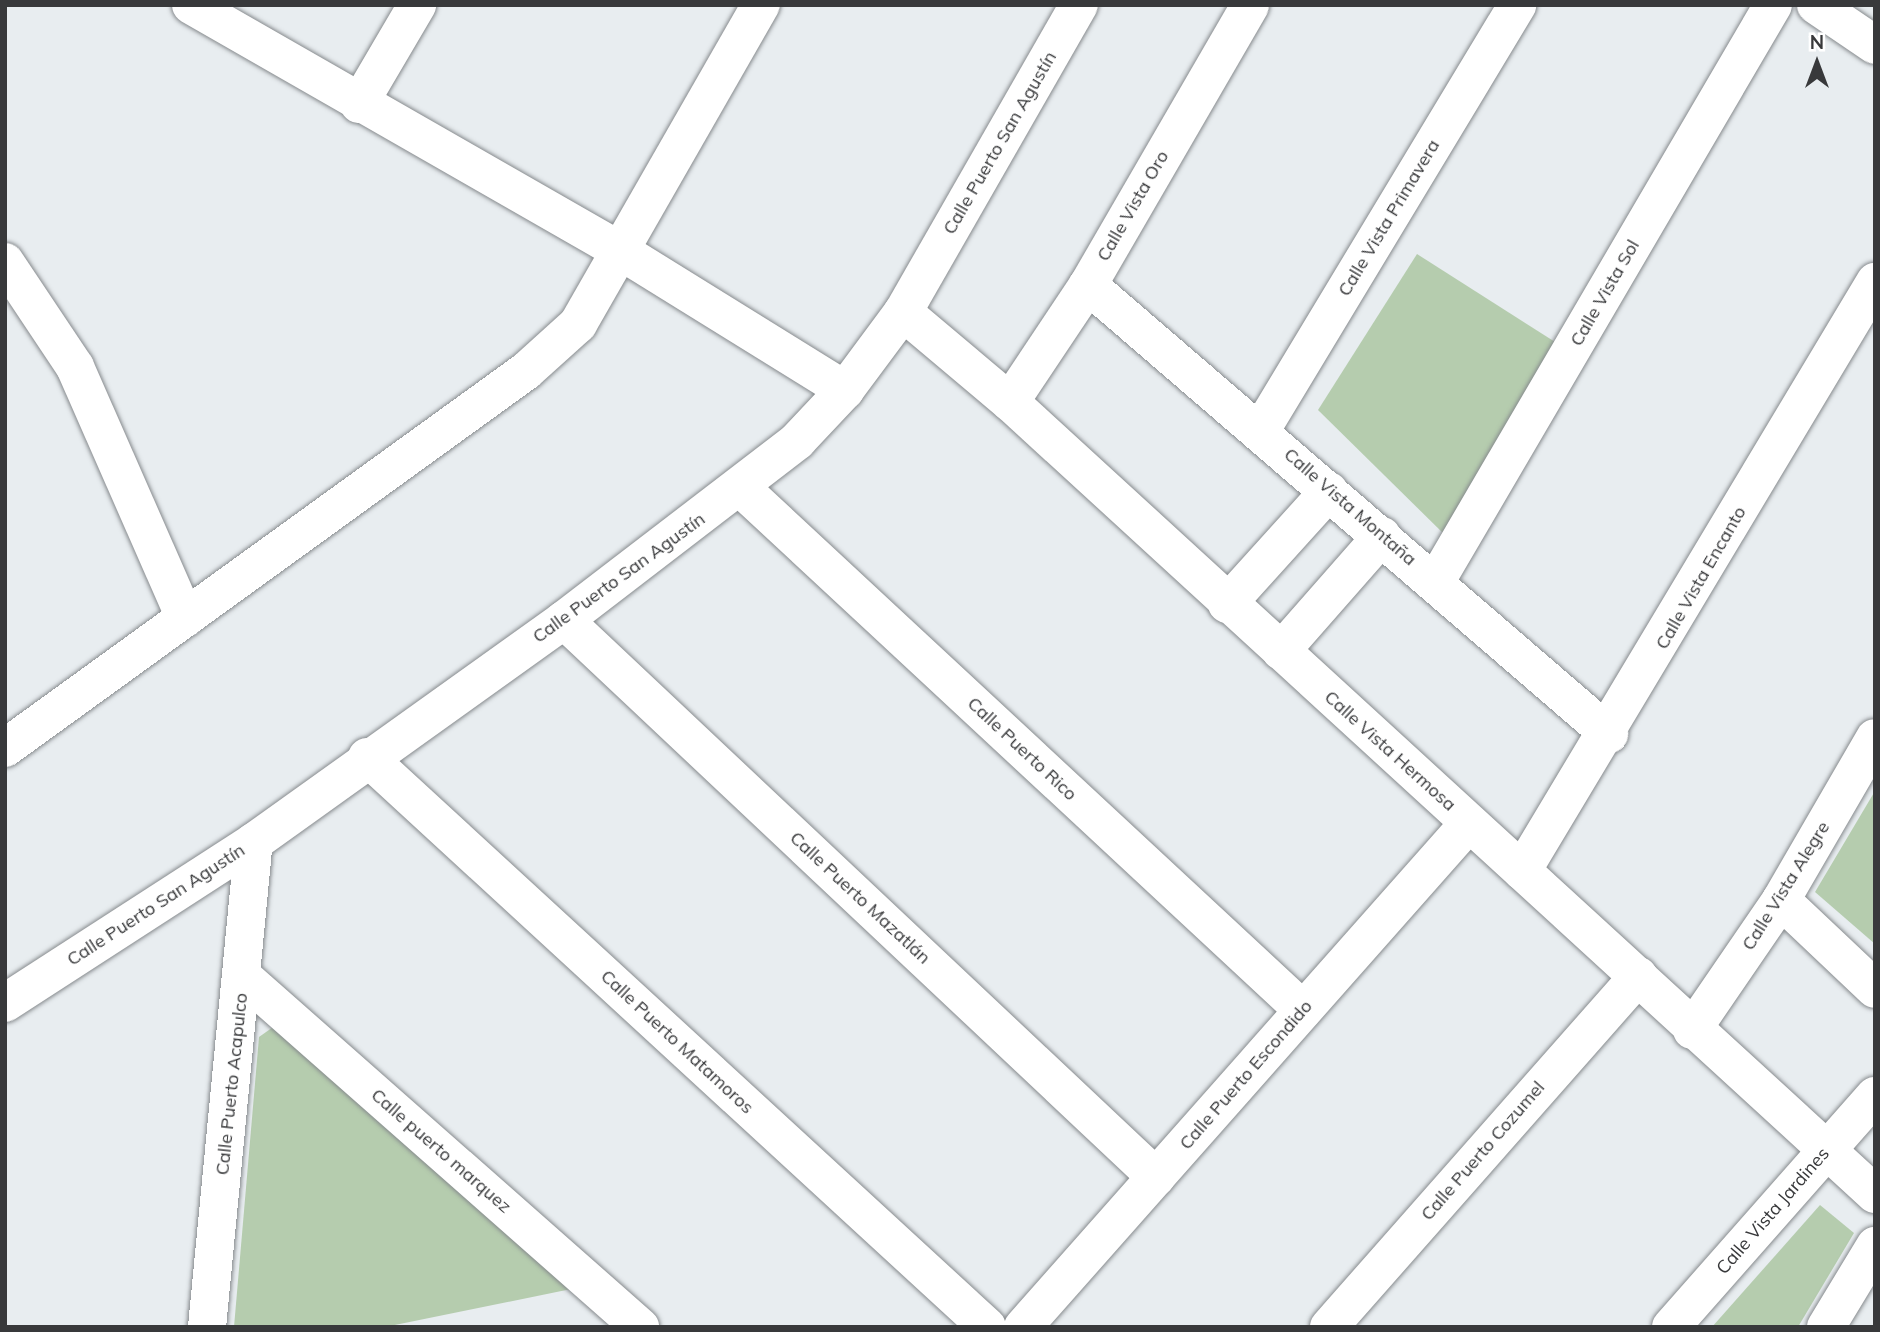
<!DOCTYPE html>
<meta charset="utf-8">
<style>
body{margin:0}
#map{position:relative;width:1880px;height:1332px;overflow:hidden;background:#e8edf0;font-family:Mulish,sans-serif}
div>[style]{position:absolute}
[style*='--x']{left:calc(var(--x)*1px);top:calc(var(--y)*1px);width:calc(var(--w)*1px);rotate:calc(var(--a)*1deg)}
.green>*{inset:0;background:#b5ccae}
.roads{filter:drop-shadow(0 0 2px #868a8d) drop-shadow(0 0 2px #868a8d)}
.minor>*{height:38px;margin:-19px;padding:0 19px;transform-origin:19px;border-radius:19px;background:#fff}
span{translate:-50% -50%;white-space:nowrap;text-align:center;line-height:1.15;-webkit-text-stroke:5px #fff;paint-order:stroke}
.street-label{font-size:18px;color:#38393b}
.frame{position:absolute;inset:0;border:7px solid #38393b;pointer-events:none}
.north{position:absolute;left:1782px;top:28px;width:70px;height:70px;-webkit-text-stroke:5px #fff;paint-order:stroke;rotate:0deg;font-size:19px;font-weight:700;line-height:28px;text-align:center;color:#38393b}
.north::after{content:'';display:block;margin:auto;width:24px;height:32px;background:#38393b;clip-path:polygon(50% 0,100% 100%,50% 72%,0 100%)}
</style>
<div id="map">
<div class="green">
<i style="clip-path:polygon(1417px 254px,1563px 347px,1448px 538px,1318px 410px)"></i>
<i style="clip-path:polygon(1875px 791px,1875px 944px,1815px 892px)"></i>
<i style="clip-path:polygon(276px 1025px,576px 1288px,385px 1327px,234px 1327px,259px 1037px)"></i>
<i style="clip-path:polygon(1820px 1205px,1854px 1233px,1798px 1327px,1712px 1327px)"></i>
</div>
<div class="roads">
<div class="minor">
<i style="--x:191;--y:5;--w:493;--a:29.8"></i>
<i style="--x:619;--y:250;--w:266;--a:31.8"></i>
<i style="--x:1816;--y:5;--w:71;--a:34.1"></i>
<i style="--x:359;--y:104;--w:115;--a:-59.6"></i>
<i style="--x:5;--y:262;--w:126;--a:56.3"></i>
<i style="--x:75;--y:367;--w:274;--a:66.3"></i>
<i style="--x:1088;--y:285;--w:688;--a:40.75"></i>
<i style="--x:903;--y:312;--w:140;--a:40.1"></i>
<i style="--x:1010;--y:402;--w:1173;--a:42.48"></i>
<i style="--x:1010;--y:402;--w:141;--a:-56.3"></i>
<i style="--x:1088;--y:285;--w:323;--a:-59.9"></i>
<i style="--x:1261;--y:430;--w:496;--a:-58.9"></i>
<i style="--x:741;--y:488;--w:767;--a:42.89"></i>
<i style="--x:1436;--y:581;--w:667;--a:-59.67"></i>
<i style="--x:1227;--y:604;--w:152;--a:-47.9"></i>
<i style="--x:564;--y:620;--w:813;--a:43.26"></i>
<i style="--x:1281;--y:651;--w:153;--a:-48.7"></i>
<i style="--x:5;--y:748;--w:643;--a:-35.89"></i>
<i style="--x:526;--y:371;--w:70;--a:-42.1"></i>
<i style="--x:578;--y:324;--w:368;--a:-60.2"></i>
<i style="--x:367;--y:757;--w:842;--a:42.59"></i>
<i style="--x:1522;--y:871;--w:687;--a:-59.06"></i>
<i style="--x:1781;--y:900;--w:129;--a:43.4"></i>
<i style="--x:242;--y:976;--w:531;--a:41.41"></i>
<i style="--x:5;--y:1003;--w:297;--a:-32.9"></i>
<i style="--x:254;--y:842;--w:381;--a:-35.6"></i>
<i style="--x:564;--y:620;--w:294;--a:-37.5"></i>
<i style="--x:797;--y:441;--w:70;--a:-46.7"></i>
<i style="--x:845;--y:390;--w:97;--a:-53.4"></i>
<i style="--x:903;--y:312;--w:354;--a:-60.2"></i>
<i style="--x:1692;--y:1030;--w:158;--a:-55.6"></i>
<i style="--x:1781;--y:900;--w:187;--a:-59.9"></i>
<i style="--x:207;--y:1327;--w:487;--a:-84.5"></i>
<i style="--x:1023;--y:1327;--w:673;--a:-48.49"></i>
<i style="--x:1329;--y:1327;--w:468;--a:-48.6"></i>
<i style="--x:1671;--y:1327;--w:308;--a:-48.6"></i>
<i style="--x:1826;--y:1327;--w:95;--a:-58.8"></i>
</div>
</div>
<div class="street-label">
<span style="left:1000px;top:143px;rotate:-60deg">Calle Puerto San Agustín</span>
<span style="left:1133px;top:206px;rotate:-60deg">Calle Vista Oro</span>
<span style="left:1389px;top:218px;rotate:-59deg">Calle Vista Primavera</span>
<span style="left:1605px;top:293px;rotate:-60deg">Calle Vista Sol</span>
<span style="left:1350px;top:507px;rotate:41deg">Calle Vista Montaña</span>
<span style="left:619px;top:578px;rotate:-36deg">Calle Puerto San Agustín</span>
<span style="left:1701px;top:578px;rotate:-60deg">Calle Vista Encanto</span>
<span style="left:1022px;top:749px;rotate:43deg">Calle Puerto Rico</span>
<span style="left:1390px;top:751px;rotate:42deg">Calle Vista Hermosa</span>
<span style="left:1786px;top:886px;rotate:-58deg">Calle Vista Alegre</span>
<span style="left:860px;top:898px;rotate:43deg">Calle Puerto Mazatlán</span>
<span style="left:156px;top:905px;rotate:-33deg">Calle Puerto San Agustín</span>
<span style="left:677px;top:1042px;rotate:43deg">Calle Puerto Matamoros</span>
<span style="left:1246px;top:1075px;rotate:-49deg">Calle Puerto Escondido</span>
<span style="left:232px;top:1084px;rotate:-84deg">Calle Puerto Acapulco</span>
<span style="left:441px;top:1151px;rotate:41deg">Calle puerto marquez</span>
<span style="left:1483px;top:1151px;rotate:-49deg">Calle Puerto Cozumel</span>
<span style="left:1773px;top:1211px;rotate:-49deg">Calle Vista Jardines</span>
</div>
<div class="frame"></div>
<div class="north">N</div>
</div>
